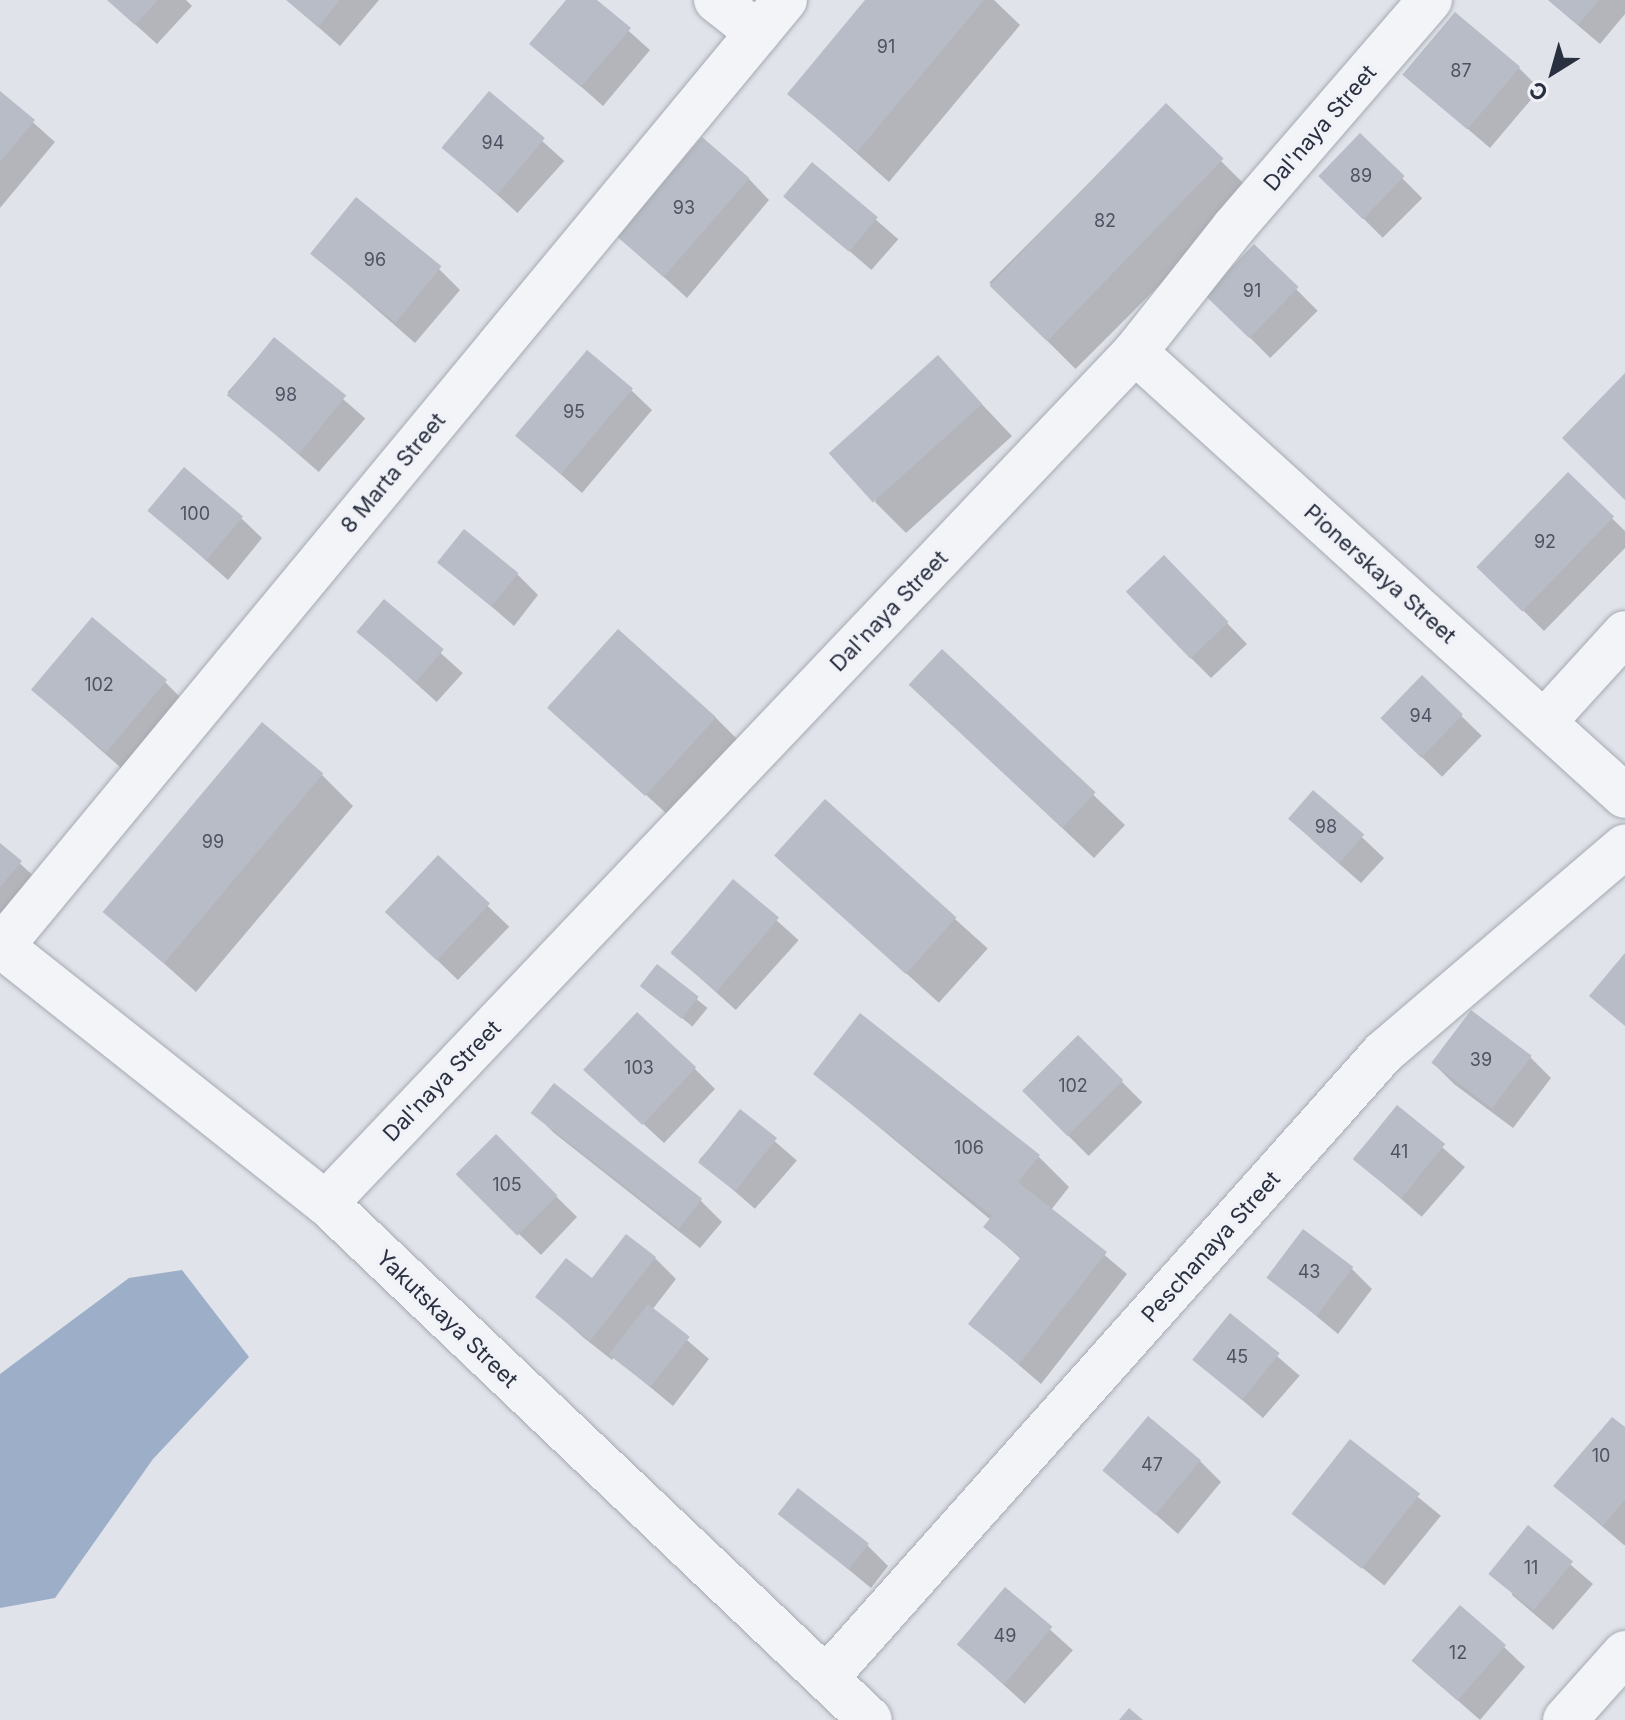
<!DOCTYPE html>
<meta charset="utf-8">
<style>
body{margin:0}
#map{position:relative;width:1625px;height:1720px;overflow:hidden;background:#e0e3e9;font-family:Inter,sans-serif}
div>[style]{position:absolute}
[style*='--x']{left:calc(var(--x)*1px);top:calc(var(--y)*1px);width:calc(var(--w)*1px);rotate:calc(var(--a)*1deg)}
.water>*{inset:0;background:#9caec8}
.shadow>*{inset:0;background:#0003;transform-origin:0 0}
.building>*{inset:0;background:#b8bcc6;transform-origin:0 0}
.roads{filter:drop-shadow(0 0 2px #a5aab3) drop-shadow(0 0 2px #a5aab3)}
.street>*{height:44px;margin:-22px;padding:0 22px;transform-origin:22px;border-radius:22px;background:#f3f4f7}
span{translate:-50% -50%;white-space:nowrap;text-align:center;line-height:1.15;-webkit-text-stroke:7px #f0f2f7;paint-order:stroke}
.number-label{font-size:18px;color:#4d5362}
.number-label span{-webkit-text-stroke-width:0}
.street-label{font-size:22px;color:#293040}
.north{position:absolute;left:1513px;top:32px;width:80px;height:80px;-webkit-text-stroke:6px #f0f2f7;paint-order:stroke;rotate:217deg;font-size:22px;font-weight:700;line-height:32px;text-align:center;color:#293040}
.north::after{content:'';display:block;margin:auto;width:28px;height:36px;background:#293040;clip-path:polygon(50% 0,100% 100%,50% 72%,0 100%)}
</style>
<div id="map">
<div class="water">
<i style="clip-path:polygon(182px 1270px,249px 1357px,153px 1459px,55px 1598px,0 1608px,0 1374px,129px 1278px)"></i>
</div>
<div class="shadow">
<i style="clip-path:polygon(108px 0,186px 0,192px 6px,157px 44px)"></i>
<i style="clip-path:polygon(287px 0,379px 0,340px 46px)"></i>
<i style="clip-path:polygon(568px 0,594px 0,650px 50px,603px 106px,532px 43px)"></i>
<i style="clip-path:polygon(868px 0,994px 0,1020px 25px,889px 182px,790px 94px)"></i>
<i style="clip-path:polygon(1548px 0,1625px 0,1625px 14px,1600px 44px)"></i>
<i style="clip-path:polygon(1519px 68px,1540px 89px,1490px 148px,1405px 75px)"></i>
<i style="clip-path:polygon(0 93px,55px 142px,0 208px)"></i>
<i style="left:490px;top:94px;width:100px;height:70px;rotate:42deg"></i>
<i style="left:1166px;top:106px;width:122px;height:250px;rotate:45deg"></i>
<i style="left:1360px;top:136px;width:88px;height:56px;rotate:45deg"></i>
<i style="left:813px;top:165px;width:113px;height:41px;rotate:41deg"></i>
<i style="clip-path:polygon(749px 179px,769px 200px,687px 298px,621px 238px)"></i>
<i style="left:1254px;top:247px;width:90px;height:67px;rotate:45deg"></i>
<i style="clip-path:polygon(312px 253px,439px 269px,460px 290px,415px 343px)"></i>
<i style="left:274px;top:339px;width:121px;height:71px;rotate:41deg"></i>
<i style="clip-path:polygon(938px 358px,1012px 436px,906px 533px,875px 502px)"></i>
<i style="clip-path:polygon(631px 390px,652px 410px,582px 493px,517px 436px)"></i>
<i style="clip-path:polygon(1568px 475px,1625px 531px,1625px 548px,1544px 631px,1479px 567px)"></i>
<i style="clip-path:polygon(150px 511px,241px 518px,262px 538px,228px 580px)"></i>
<i style="clip-path:polygon(440px 562px,517px 574px,538px 595px,514px 626px)"></i>
<i style="clip-path:polygon(1185px 579px,1247px 644px,1211px 678px,1190px 657px)"></i>
<i style="left:384px;top:602px;width:106px;height:39px;rotate:42deg"></i>
<i style="clip-path:polygon(942px 651px,1125px 825px,1094px 858px,942px 715px)"></i>
<i style="left:1422px;top:678px;width:83px;height:57px;rotate:44deg"></i>
<i style="clip-path:polygon(165px 682px,196px 713px,138px 783px,33px 690px)"></i>
<i style="clip-path:polygon(551px 708px,716px 718px,747px 749px,679px 825px)"></i>
<i style="clip-path:polygon(322px 775px,353px 806px,196px 992px,105px 911px)"></i>
<i style="clip-path:polygon(1314px 792px,1384px 858px,1361px 883px,1311px 839px)"></i>
<i style="left:825px;top:802px;width:219px;height:73px;rotate:42deg"></i>
<i style="clip-path:polygon(0 845px,41px 883px,10px 921px,0 913px)"></i>
<i style="left:438px;top:858px;width:99px;height:74px;rotate:44deg"></i>
<i style="left:734px;top:882px;width:87px;height:94px;rotate:42deg"></i>
<i style="left:657px;top:967px;width:65px;height:24px;rotate:39deg"></i>
<i style="left:1078px;top:1038px;width:91px;height:76px;rotate:45deg"></i>
<i style="clip-path:polygon(1530px 1057px,1551px 1078px,1513px 1128px,1454px 1084px,1433px 1063px)"></i>
<i style="clip-path:polygon(694px 1068px,715px 1089px,664px 1143px,607px 1090px)"></i>
<i style="clip-path:polygon(815px 1074px,1038px 1156px,1069px 1187px,1051px 1210px,1127px 1274px,1041px 1384px,971px 1324px,1021px 1259px,986px 1227px,991px 1220px)"></i>
<i style="clip-path:polygon(554px 1086px,701px 1201px,722px 1222px,700px 1248px,554px 1133px,533px 1112px)"></i>
<i style="left:1397px;top:1108px;width:90px;height:66px;rotate:41deg"></i>
<i style="left:741px;top:1112px;width:74px;height:64px;rotate:41deg"></i>
<i style="clip-path:polygon(496px 1137px,577px 1217px,541px 1255px,479px 1196px)"></i>
<i style="clip-path:polygon(655px 1258px,676px 1279px,652px 1310px,709px 1359px,673px 1406px,614px 1357px,612px 1360px,584px 1338px,538px 1297px)"></i>
<i style="clip-path:polygon(1351px 1268px,1372px 1289px,1338px 1334px,1268px 1276px)"></i>
<i style="left:1231px;top:1316px;width:91px;height:56px;rotate:41deg"></i>
<i style="clip-path:polygon(1625px 1430px,1625px 1545px,1624px 1545px,1555px 1486px)"></i>
<i style="left:1350px;top:1442px;width:117px;height:90px;rotate:39deg"></i>
<i style="clip-path:polygon(1200px 1461px,1221px 1482px,1178px 1534px,1106px 1471px)"></i>
<i style="clip-path:polygon(780px 1513px,867px 1545px,888px 1566px,871px 1588px)"></i>
<i style="clip-path:polygon(1528px 1528px,1593px 1584px,1553px 1630px,1512px 1595px)"></i>
<i style="left:1006px;top:1590px;width:90px;height:72px;rotate:42deg"></i>
<i style="clip-path:polygon(1504px 1647px,1525px 1667px,1480px 1720px,1413px 1661px)"></i>
</div>
<div class="building">
<i style="clip-path:polygon(107px 0,158px 0,135px 25px)"></i>
<i style="clip-path:polygon(286px 0,340px 0,318px 27px)"></i>
<i style="clip-path:polygon(566px 0,597px 0,631px 28px,581px 87px,529px 44px)"></i>
<i style="clip-path:polygon(865px 0,984px 0,857px 152px,787px 94px)"></i>
<i style="clip-path:polygon(1549px 0,1599px 0,1578px 25px)"></i>
<i style="left:1455px;top:12px;width:85px;height:82px;rotate:40deg"></i>
<i style="clip-path:polygon(0 91px,35px 120px,0 162px)"></i>
<i style="left:489px;top:91px;width:73px;height:74px;rotate:40deg"></i>
<i style="left:1166px;top:103px;width:80px;height:254px;rotate:44deg"></i>
<i style="left:1360px;top:133px;width:62px;height:60px;rotate:44deg"></i>
<i style="left:702px;top:137px;width:63px;height:131px;rotate:41deg"></i>
<i style="left:812px;top:162px;width:86px;height:45px;rotate:40deg"></i>
<i style="left:356px;top:197px;width:110px;height:73px;rotate:39deg"></i>
<i style="left:1254px;top:244px;width:62px;height:71px;rotate:44deg"></i>
<i style="left:274px;top:337px;width:93px;height:75px;rotate:39deg"></i>
<i style="left:587px;top:350px;width:60px;height:112px;rotate:40deg"></i>
<i style="left:938px;top:355px;width:66px;height:147px;rotate:48deg"></i>
<i style="clip-path:polygon(1625px 373px,1625px 500px,1562px 438px)"></i>
<i style="left:184px;top:467px;width:77px;height:57px;rotate:40deg"></i>
<i style="left:1568px;top:472px;width:64px;height:132px;rotate:44deg"></i>
<i style="left:464px;top:529px;width:70px;height:43px;rotate:39deg"></i>
<i style="left:1164px;top:555px;width:93px;height:53px;rotate:46deg"></i>
<i style="left:384px;top:599px;width:78px;height:43px;rotate:40deg"></i>
<i style="left:92px;top:617px;width:98px;height:95px;rotate:40deg"></i>
<i style="left:618px;top:629px;width:132px;height:106px;rotate:42deg"></i>
<i style="left:942px;top:649px;width:210px;height:49px;rotate:43deg"></i>
<i style="left:1422px;top:675px;width:57px;height:60px;rotate:44deg"></i>
<i style="left:262px;top:722px;width:80px;height:248px;rotate:40deg"></i>
<i style="left:1313px;top:790px;width:68px;height:38px;rotate:41deg"></i>
<i style="left:825px;top:799px;width:177px;height:76px;rotate:42deg"></i>
<i style="clip-path:polygon(0 843px,22px 861px,0 887px)"></i>
<i style="left:438px;top:855px;width:71px;height:78px;rotate:43deg"></i>
<i style="left:733px;top:879px;width:60px;height:97px;rotate:40deg"></i>
<i style="clip-path:polygon(1625px 953px,1625px 1026px,1589px 996px)"></i>
<i style="left:657px;top:964px;width:53px;height:28px;rotate:38deg"></i>
<i style="left:1471px;top:1010px;width:76px;height:66px;rotate:37deg"></i>
<i style="left:637px;top:1012px;width:81px;height:79px;rotate:43deg"></i>
<i style="clip-path:polygon(860px 1013px,1040px 1155px,1018px 1182px,1107px 1252px,1019px 1364px,968px 1324px,1021px 1257px,983px 1227px,992px 1216px,813px 1074px)"></i>
<i style="left:1078px;top:1035px;width:64px;height:79px;rotate:45deg"></i>
<i style="left:554px;top:1083px;width:188px;height:38px;rotate:38deg"></i>
<i style="left:1397px;top:1105px;width:62px;height:70px;rotate:39deg"></i>
<i style="left:740px;top:1109px;width:47px;height:68px;rotate:38deg"></i>
<i style="left:496px;top:1134px;width:87px;height:57px;rotate:45deg"></i>
<i style="left:1303px;top:1229px;width:63px;height:61px;rotate:37deg"></i>
<i style="clip-path:polygon(626px 1234px,656px 1257px,590px 1341px,535px 1297px,566px 1258px,592px 1278px)"></i>
<i style="left:648px;top:1304px;width:53px;height:64px;rotate:38deg"></i>
<i style="left:1230px;top:1313px;width:64px;height:60px;rotate:39deg"></i>
<i style="left:1148px;top:1416px;width:69px;height:71px;rotate:40deg"></i>
<i style="clip-path:polygon(1612px 1417px,1625px 1427px,1625px 1499px,1603px 1526px,1553px 1486px)"></i>
<i style="left:1350px;top:1439px;width:89px;height:95px;rotate:38deg"></i>
<i style="left:798px;top:1488px;width:90px;height:33px;rotate:38deg"></i>
<i style="left:1528px;top:1525px;width:58px;height:63px;rotate:39deg"></i>
<i style="left:1005px;top:1587px;width:62px;height:75px;rotate:40deg"></i>
<i style="left:1460px;top:1605px;width:61px;height:74px;rotate:41deg"></i>
<i style="clip-path:polygon(1129px 1708px,1143px 1720px,1119px 1720px)"></i>
</div>
<div class="roads">
<div class="street">
<i style="--x:716;--y:0;--w:53;--a:38.2"></i>
<i style="--x:1135;--y:352;--w:661;--a:42.18"></i>
<i style="--x:1544;--y:722;--w:120;--a:-47.7"></i>
<i style="--x:0;--y:945;--w:416;--a:38.4"></i>
<i style="--x:326;--y:1203;--w:750;--a:43.54"></i>
<i style="--x:2;--y:946;--w:1228;--a:-50.39"></i>
<i style="--x:326;--y:1203;--w:1174;--a:-46.45"></i>
<i style="--x:1135;--y:352;--w:159;--a:-51.6"></i>
<i style="--x:1234;--y:227;--w:300;--a:-49.2"></i>
<i style="--x:826;--y:1678;--w:837;--a:-48.29"></i>
<i style="--x:1383;--y:1053;--w:318;--a:-40.5"></i>
<i style="--x:1565;--y:1720;--w:90;--a:-48.2"></i>
</div>
</div>
<div class="number-label">
<span style="left:886px;top:47px">91</span>
<span style="left:1461px;top:71px">87</span>
<span style="left:493px;top:143px">94</span>
<span style="left:1361px;top:176px">89</span>
<span style="left:684px;top:208px">93</span>
<span style="left:1105px;top:221px">82</span>
<span style="left:375px;top:260px">96</span>
<span style="left:1252px;top:291px">91</span>
<span style="left:286px;top:395px">98</span>
<span style="left:574px;top:412px">95</span>
<span style="left:195px;top:514px">100</span>
<span style="left:1545px;top:542px">92</span>
<span style="left:99px;top:685px">102</span>
<span style="left:1421px;top:716px">94</span>
<span style="left:1326px;top:827px">98</span>
<span style="left:213px;top:842px">99</span>
<span style="left:1481px;top:1060px">39</span>
<span style="left:639px;top:1068px">103</span>
<span style="left:1073px;top:1086px">102</span>
<span style="left:969px;top:1148px">106</span>
<span style="left:1399px;top:1152px">41</span>
<span style="left:507px;top:1185px">105</span>
<span style="left:1309px;top:1272px">43</span>
<span style="left:1237px;top:1357px">45</span>
<span style="left:1601px;top:1456px">10</span>
<span style="left:1152px;top:1465px">47</span>
<span style="left:1531px;top:1568px">11</span>
<span style="left:1005px;top:1636px">49</span>
<span style="left:1458px;top:1653px">12</span>
</div>
<div class="street-label">
<span style="left:1320px;top:128px;rotate:-49deg">Dal'naya Street</span>
<span style="left:393px;top:473px;rotate:-50deg">8 Marta Street</span>
<span style="left:1380px;top:574px;rotate:42deg">Pionerskaya Street</span>
<span style="left:889px;top:611px;rotate:-46deg">Dal'naya Street</span>
<span style="left:442px;top:1081px;rotate:-46deg">Dal'naya Street</span>
<span style="left:1211px;top:1247px;rotate:-48deg">Peschanaya Street</span>
<span style="left:447px;top:1319px;rotate:44deg">Yakutskaya Street</span>
</div>
<div class="north">С</div>
</div>
